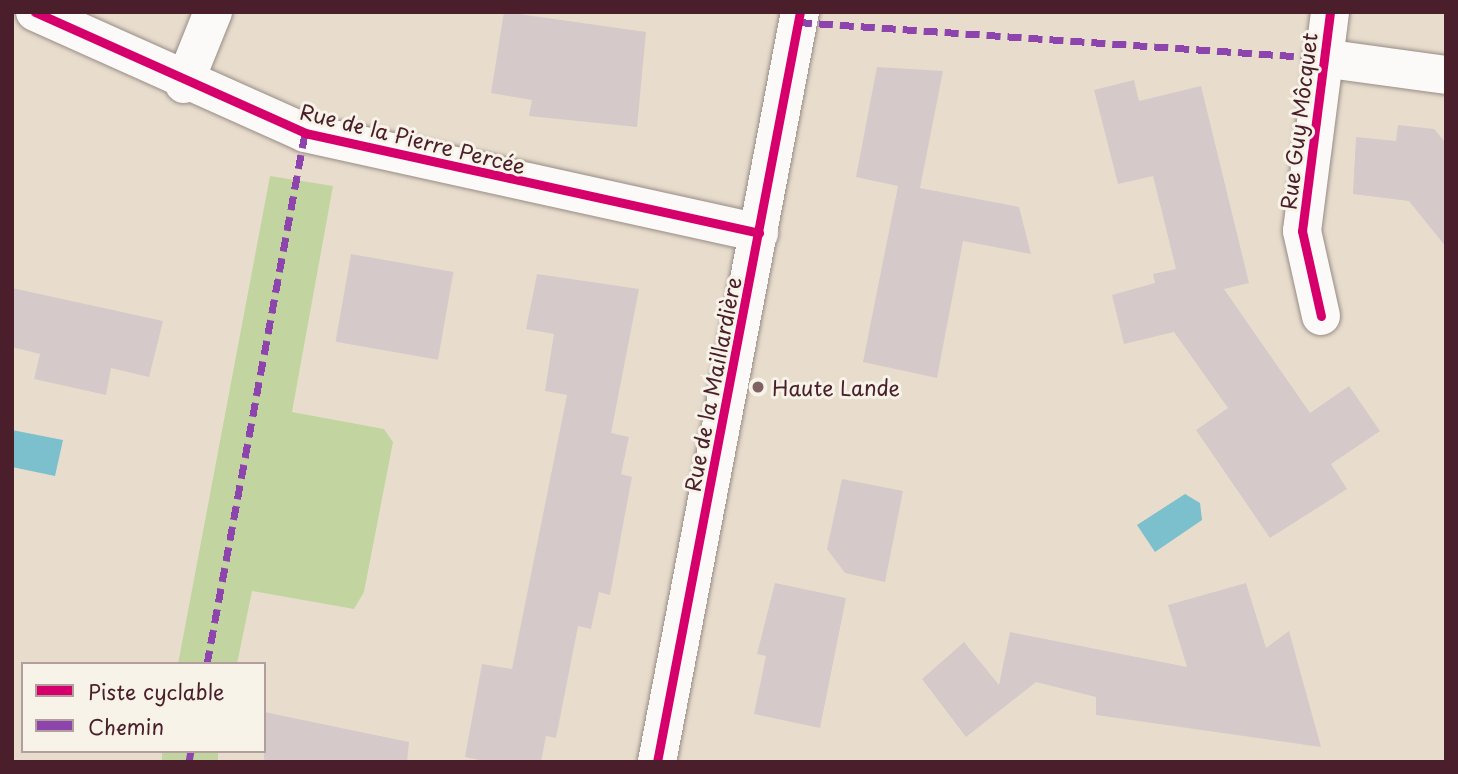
<!DOCTYPE html>
<meta charset="utf-8">
<style>
body{margin:0}
#map{position:relative;width:1458px;height:774px;overflow:hidden;background:#e8ddcd;font-family:"Playpen Sans",sans-serif}
div>[style]{position:absolute}
[style*='--x']{left:calc(var(--x)*1px);top:calc(var(--y)*1px);width:calc(var(--w)*1px);rotate:calc(var(--a)*1deg)}
.green>*{inset:0;background:#c2d5a0;transform-origin:0 0}
.water>*{inset:0;background:#7cbfcd}
.building>*{inset:0;background:#d6c9ca;transform-origin:0 0}
.roads{filter:drop-shadow(0 0 2px #988c86) drop-shadow(0 0 2px #988c86)}
.minor>*{height:38px;margin:-19px;padding:0 19px;transform-origin:19px;border-radius:19px;background:#fcfaf8}
.quiet>*{height:7px;margin-top:-3.5px;transform-origin:0;background:repeating-linear-gradient(90deg,#8e44ad 0 14px,transparent 0 21px)}
.cycleway>*{height:9px;margin:-4.5px;padding:0 4.5px;transform-origin:4.5px;border-radius:4.5px;background:#d6006c}
.dots>*{width:19px;height:19px;translate:-50% -50%;box-sizing:border-box;border:4px solid #f7f3e8;border-radius:50%}
span{translate:-50% -50%;white-space:nowrap;text-align:center;line-height:1.15;-webkit-text-stroke:6px #f7f3e8;paint-order:stroke}
.street-label{font-size:21px;color:#4a1f2b}
.poi-label{font-size:21px;color:#4a1f2b}
.left{translate:0 -50%;text-align:left}
.frame{position:absolute;inset:0;border:14px solid #4a1f2b;pointer-events:none}
.legend{position:absolute;left:21px;top:662px;width:245px;height:91px;box-sizing:border-box;background:#f7f3e8;border:2px solid #b29e9c;margin:0;padding:9px 12px;list-style:none;font-size:21px;color:#4a1f2b}
.legend li{display:flex;align-items:center;gap:14px;height:35px}
.legend b{width:35px;border:2px solid #b29e9c}
</style>
<div id="map">
<div class="green">
<i style="clip-path:polygon(270px 176px,333px 186px,292px 412px,384px 429px,393px 442px,364px 592px,354px 609px,252px 591px,237px 664px,178px 664px)"></i>
<i style="left:162px;top:751px;width:56px;height:11px"></i>
</div>
<div class="water">
<i style="clip-path:polygon(12px 430px,63px 440px,55px 476px,12px 467px)"></i>
<i style="clip-path:polygon(1185px 494px,1200px 503px,1202px 520px,1155px 552px,1137px 525px)"></i>
</div>
<div class="building">
<i style="clip-path:polygon(504px 12px,646px 32px,637px 127px,529px 116px,532px 100px,491px 93px)"></i>
<i style="clip-path:polygon(877px 67px,943px 71px,920px 188px,1019px 207px,1031px 254px,963px 241px,937px 378px,863px 362px,898px 186px,856px 177px)"></i>
<i style="clip-path:polygon(1134px 80px,1139px 101px,1201px 86px,1249px 283px,1224px 289px,1310px 413px,1349px 386px,1380px 431px,1331px 464px,1347px 489px,1270px 538px,1196px 430px,1228px 408px,1174px 332px,1124px 344px,1112px 295px,1155px 283px,1153px 274px,1176px 269px,1153px 176px,1118px 184px,1094px 90px)"></i>
<i style="clip-path:polygon(1398px 125px,1434px 129px,1446px 143px,1446px 247px,1409px 201px,1353px 194px,1356px 137px,1396px 141px)"></i>
<i style="left:351px;top:254px;width:104px;height:89px;rotate:10deg"></i>
<i style="clip-path:polygon(537px 274px,639px 289px,611px 433px,629px 437px,621px 474px,632px 477px,610px 595px,599px 592px,591px 629px,578px 626px,556px 738px,546px 736px,541px 762px,489px 762px,465px 757px,482px 664px,512px 669px,567px 395px,545px 391px,554px 334px,526px 329px)"></i>
<i style="clip-path:polygon(12px 288px,163px 321px,149px 377px,111px 368px,106px 395px,34px 379px,40px 354px,12px 347px)"></i>
<i style="clip-path:polygon(842px 479px,903px 491px,885px 582px,845px 573px,827px 549px)"></i>
<i style="clip-path:polygon(775px 583px,846px 598px,820px 728px,754px 714px,766px 656px,757px 654px)"></i>
<i style="clip-path:polygon(1246px 583px,1266px 648px,1289px 631px,1321px 747px,1096px 715px,1096px 697px,1036px 682px,966px 737px,922px 679px,964px 642px,999px 685px,1010px 632px,1187px 667px,1168px 605px)"></i>
<i style="clip-path:polygon(264px 712px,409px 742px,407px 762px,264px 762px)"></i>
</div>
<div class="roads">
<div class="minor">
<i style="--x:35;--y:12;--w:296;--a:24.1"></i>
<i style="--x:305;--y:133;--w:465;--a:12.4"></i>
<i style="--x:1322;--y:58;--w:125;--a:7.8"></i>
<i style="--x:184;--y:84;--w:78;--a:-68.1"></i>
<i style="--x:1321;--y:316;--w:87;--a:-102.6"></i>
<i style="--x:1302;--y:231;--w:221;--a:-82.7"></i>
<i style="--x:657;--y:762;--w:764;--a:-79.21"></i>
</div>
</div>
<div class="quiet">
<i style="--x:798;--y:22;--w:525;--a:3.93"></i>
<i style="--x:207;--y:664;--w:540;--a:-79.54"></i>
<i style="--x:189;--y:762;--w:11;--a:-80"></i>
</div>
<div class="cycleway">
<i style="--x:35;--y:12;--w:296;--a:24.1"></i>
<i style="--x:305;--y:133;--w:465;--a:12.4"></i>
<i style="--x:1321;--y:316;--w:87;--a:-102.6"></i>
<i style="--x:1302;--y:231;--w:221;--a:-82.7"></i>
<i style="--x:657;--y:762;--w:764;--a:-79.21"></i>
</div>
<div class="dots">
<i style="left:758px;top:387px;background:#816264"></i>
</div>
<div class="street-label">
<span style="left:1298px;top:121px;rotate:-83deg">Rue Guy Môcquet</span>
<span style="left:413px;top:138px;rotate:14deg">Rue de la Pierre Percée</span>
<span style="left:712px;top:384px;rotate:-79deg">Rue de la Maillardière</span>
</div>
<div class="poi-label">
<span class="left" style="left:772px;top:387px">Haute Lande</span>
</div>
<div class="frame"></div>
<ul class="legend">
<li><b style="height:9px;background:#d6006c"></b>Piste cyclable</li>
<li><b style="height:9px;background:#8e44ad"></b>Chemin</li>
</ul>
</div>
